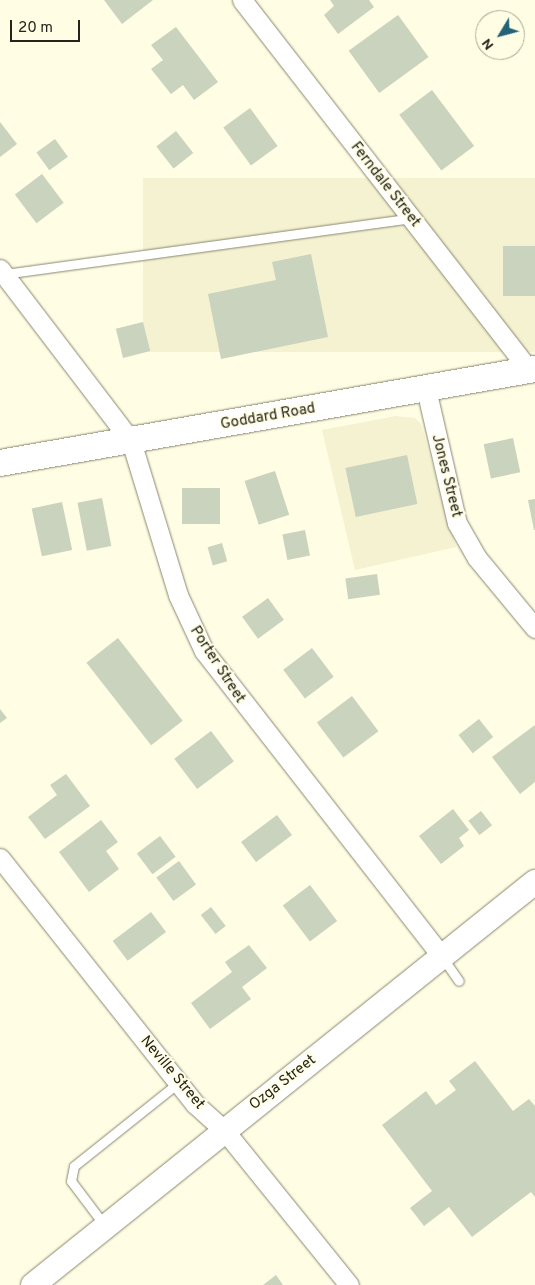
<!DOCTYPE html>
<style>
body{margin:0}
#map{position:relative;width:535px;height:1285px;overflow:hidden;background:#fffde4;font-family:Overpass,sans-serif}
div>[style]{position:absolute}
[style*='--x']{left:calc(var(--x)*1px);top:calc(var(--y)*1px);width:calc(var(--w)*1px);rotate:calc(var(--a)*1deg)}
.built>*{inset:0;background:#f5f2d1;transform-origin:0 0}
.building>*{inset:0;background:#c9d3bd;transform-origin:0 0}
.roads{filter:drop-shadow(0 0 1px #898670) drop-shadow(0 0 1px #898670)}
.service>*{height:9px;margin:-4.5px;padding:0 4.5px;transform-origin:4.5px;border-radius:4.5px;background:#fff}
.minor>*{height:19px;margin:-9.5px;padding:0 9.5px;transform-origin:9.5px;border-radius:9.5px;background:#fff}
.tertiary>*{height:24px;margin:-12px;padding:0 12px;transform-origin:12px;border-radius:12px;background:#fff}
.secondary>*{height:26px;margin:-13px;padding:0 13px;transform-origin:13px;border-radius:13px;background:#fff}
span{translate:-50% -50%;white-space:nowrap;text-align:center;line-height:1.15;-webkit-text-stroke:4px #fffde4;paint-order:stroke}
.street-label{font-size:15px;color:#25241b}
.north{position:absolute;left:475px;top:10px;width:50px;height:50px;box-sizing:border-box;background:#fffde4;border:1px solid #a8a694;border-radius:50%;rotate:233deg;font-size:14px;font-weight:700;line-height:20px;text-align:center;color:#25241b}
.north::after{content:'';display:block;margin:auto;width:18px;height:22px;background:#246278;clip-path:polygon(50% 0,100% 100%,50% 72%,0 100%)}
.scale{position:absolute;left:10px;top:20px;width:70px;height:22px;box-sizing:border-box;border:2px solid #25241b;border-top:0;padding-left:6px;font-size:15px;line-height:18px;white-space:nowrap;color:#25241b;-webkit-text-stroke:4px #fffde4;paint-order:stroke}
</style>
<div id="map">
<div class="built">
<i style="left:535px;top:178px;width:174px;height:392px;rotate:90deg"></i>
<i style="clip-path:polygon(396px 416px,415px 418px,421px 424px,456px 547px,355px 570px,322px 430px)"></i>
</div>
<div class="building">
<i style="clip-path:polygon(104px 0,153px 0,122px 24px)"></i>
<i style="clip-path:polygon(330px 0,369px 0,374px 7px,338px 34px,324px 15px,334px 6px)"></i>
<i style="left:398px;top:15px;width:52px;height:61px;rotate:54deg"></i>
<i style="clip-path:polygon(176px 27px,218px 82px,194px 100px,183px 85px,171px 94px,151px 69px,163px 60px,151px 45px)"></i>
<i style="left:432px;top:90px;width:70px;height:41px;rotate:53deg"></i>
<i style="left:250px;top:108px;width:47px;height:33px;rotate:54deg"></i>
<i style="clip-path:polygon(0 122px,17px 144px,0 157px)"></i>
<i style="left:176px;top:131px;width:28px;height:25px;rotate:52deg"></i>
<i style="left:55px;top:139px;width:22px;height:23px;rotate:54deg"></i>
<i style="left:42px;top:174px;width:36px;height:34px;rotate:53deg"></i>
<i style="left:503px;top:246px;width:32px;height:50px"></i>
<i style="clip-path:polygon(311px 254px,328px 337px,221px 359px,208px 294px,276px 280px,272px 262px)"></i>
<i style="left:143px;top:322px;width:30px;height:28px;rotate:76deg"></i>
<i style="left:513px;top:438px;width:35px;height:30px;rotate:78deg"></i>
<i style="left:407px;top:455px;width:50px;height:63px;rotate:78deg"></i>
<i style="left:275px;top:471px;width:46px;height:32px;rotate:72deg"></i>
<i style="left:182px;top:488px;width:38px;height:36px"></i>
<i style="left:102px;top:498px;width:49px;height:25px;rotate:79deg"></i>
<i style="clip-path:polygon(535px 499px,535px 530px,534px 530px,528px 500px)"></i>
<i style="left:62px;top:502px;width:49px;height:31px;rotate:78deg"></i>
<i style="left:305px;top:530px;width:26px;height:23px;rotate:79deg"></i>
<i style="left:222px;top:543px;width:19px;height:15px;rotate:74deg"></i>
<i style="left:377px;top:574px;width:21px;height:32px;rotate:82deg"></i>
<i style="left:268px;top:598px;width:27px;height:32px;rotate:54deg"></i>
<i style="left:118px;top:638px;width:105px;height:40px;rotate:52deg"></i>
<i style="left:312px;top:648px;width:36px;height:36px;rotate:53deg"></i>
<i style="left:352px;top:696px;width:44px;height:44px;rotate:53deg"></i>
<i style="clip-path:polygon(0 709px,7px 718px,0 723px)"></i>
<i style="left:479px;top:719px;width:23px;height:26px;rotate:52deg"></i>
<i style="clip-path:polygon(535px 725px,535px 782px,520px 794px,492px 757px)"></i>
<i style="left:211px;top:731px;width:38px;height:46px;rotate:53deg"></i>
<i style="clip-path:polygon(66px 774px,90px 806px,45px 839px,28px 817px,57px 795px,50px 785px)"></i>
<i style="clip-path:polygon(453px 809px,469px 830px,459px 838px,464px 846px,441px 864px,419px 836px)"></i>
<i style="left:481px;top:811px;width:18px;height:16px;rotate:52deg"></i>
<i style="left:277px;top:815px;width:25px;height:45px;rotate:53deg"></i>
<i style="clip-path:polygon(101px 820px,118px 842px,106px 851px,119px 869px,89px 892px,59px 852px)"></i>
<i style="left:160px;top:836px;width:26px;height:29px;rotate:53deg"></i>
<i style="left:179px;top:861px;width:29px;height:28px;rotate:54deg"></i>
<i style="left:310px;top:885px;width:45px;height:34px;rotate:53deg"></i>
<i style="left:211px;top:907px;width:24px;height:13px;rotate:52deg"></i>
<i style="left:151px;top:912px;width:25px;height:48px;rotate:53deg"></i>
<i style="clip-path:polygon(249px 945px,267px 968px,242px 987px,251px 999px,210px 1029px,191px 1003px,232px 972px,225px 962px)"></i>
<i style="clip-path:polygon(475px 1061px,513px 1111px,529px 1099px,535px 1106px,535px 1197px,531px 1192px,472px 1237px,449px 1207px,424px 1226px,410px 1208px,432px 1191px,382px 1125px,426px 1091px,436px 1105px,456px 1090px,449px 1081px)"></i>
<i style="clip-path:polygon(276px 1275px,283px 1285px,263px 1285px)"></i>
</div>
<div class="roads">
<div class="service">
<i style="--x:4;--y:274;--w:411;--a:-7.8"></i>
<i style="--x:442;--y:957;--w:29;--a:55"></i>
<i style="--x:105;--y:1226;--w:56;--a:-127.1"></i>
<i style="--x:71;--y:1181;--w:15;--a:-79"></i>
<i style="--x:74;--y:1166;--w:133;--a:-38.6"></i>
</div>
<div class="minor">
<i style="--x:242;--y:0;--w:468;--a:52.2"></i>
<i style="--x:0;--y:269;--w:216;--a:52.7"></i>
<i style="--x:131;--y:441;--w:161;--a:73"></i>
<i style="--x:178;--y:595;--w:62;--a:65.1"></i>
<i style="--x:204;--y:651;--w:388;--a:52.1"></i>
<i style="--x:426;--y:389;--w:138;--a:77"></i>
<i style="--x:457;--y:523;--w:40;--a:60.3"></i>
<i style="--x:477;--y:558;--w:91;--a:50.4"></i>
<i style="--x:0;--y:858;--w:314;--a:51.6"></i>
<i style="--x:195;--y:1104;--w:39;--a:42"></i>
<i style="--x:224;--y:1130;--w:199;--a:51.1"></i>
</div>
<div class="tertiary">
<i style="--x:33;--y:1285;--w:644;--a:-38.76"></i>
</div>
<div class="secondary">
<i style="--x:0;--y:463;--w:543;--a:-9.97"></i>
</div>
</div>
<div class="street-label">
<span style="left:385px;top:185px;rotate:52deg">Ferndale Street</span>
<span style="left:268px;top:417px;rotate:-10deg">Goddard Road</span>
<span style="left:446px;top:476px;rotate:76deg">Jones Street</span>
<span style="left:217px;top:665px;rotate:57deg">Porter Street</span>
<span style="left:172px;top:1073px;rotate:50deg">Neville Street</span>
<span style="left:283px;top:1083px;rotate:-38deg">Ozga Street</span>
</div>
<div class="north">N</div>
<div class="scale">20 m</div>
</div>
